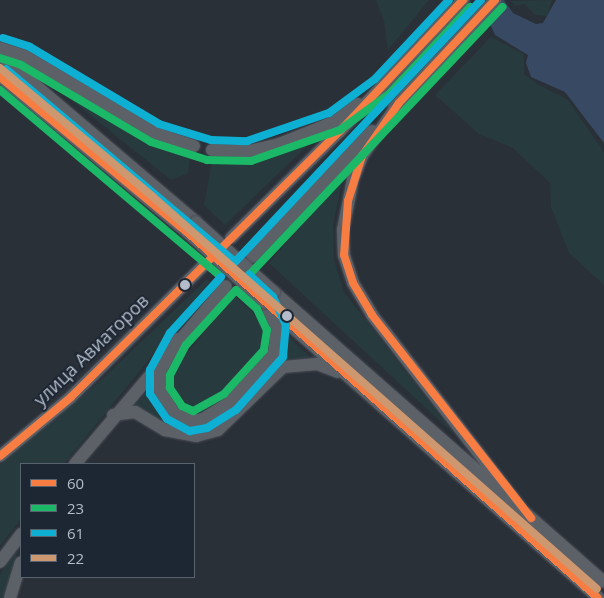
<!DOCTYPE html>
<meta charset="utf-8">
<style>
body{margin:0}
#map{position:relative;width:604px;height:598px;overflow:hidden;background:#2a3038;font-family:"Open Sans",sans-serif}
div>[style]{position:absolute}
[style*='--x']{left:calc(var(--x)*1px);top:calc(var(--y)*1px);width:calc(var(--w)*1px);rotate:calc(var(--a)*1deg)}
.green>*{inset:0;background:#273a3e}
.water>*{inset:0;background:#384963}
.roads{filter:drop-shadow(0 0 1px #484c55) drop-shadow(0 0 1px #484c55)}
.primary>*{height:12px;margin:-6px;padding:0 6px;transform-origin:6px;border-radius:6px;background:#5c6168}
.bridges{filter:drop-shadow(0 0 1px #484c55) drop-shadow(0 0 1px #484c55)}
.primary-bridge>*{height:12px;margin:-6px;padding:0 6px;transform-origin:6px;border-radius:6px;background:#5c6168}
.bus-1>*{height:8px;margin:-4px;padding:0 4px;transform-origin:4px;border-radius:4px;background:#f77d43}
.bus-2>*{height:8px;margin:-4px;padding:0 4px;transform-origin:4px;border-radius:4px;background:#1ab867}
.bus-3>*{height:8px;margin:-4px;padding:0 4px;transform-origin:4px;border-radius:4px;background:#0dafd3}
.bus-4>*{height:8px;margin:-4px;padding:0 4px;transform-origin:4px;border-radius:4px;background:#cd976f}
.dots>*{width:14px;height:14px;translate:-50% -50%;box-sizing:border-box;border:2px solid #1d2633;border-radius:50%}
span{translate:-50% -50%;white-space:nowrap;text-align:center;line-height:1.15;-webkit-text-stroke:4px #1d2633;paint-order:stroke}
.street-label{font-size:18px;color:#b4bcc9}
.legend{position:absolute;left:20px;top:463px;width:175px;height:115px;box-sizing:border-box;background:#1d2633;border:1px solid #59626f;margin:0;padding:6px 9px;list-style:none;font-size:15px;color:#b4bcc9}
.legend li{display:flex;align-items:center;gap:10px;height:25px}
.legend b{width:25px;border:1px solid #59626f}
</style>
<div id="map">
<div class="green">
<i style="clip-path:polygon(376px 0,429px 0,388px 50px,384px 21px)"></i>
<i style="clip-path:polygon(552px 0,547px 16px,535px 15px,525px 4px,515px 6px,511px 1px)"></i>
<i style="clip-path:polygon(491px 37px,524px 54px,524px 74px,537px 84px,568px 100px,604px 152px,604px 285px,569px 253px,551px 207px,550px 183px,513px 148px,479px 134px,435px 95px)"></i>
<i style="clip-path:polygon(49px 82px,190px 157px,188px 173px,171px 180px)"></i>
<i style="clip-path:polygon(312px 141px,225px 225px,204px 205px,212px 161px,254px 163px)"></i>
<i style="clip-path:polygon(343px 178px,333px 225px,334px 260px,344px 292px,453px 433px,269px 263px)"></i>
<i style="clip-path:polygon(207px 279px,211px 283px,64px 464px,21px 464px,21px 519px,0 546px,0 465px,99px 382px)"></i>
<i style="clip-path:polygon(235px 296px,266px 325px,268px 349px,261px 361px,207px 412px,187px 413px,166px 396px,170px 373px)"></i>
<i style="clip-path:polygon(287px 335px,310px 357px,281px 361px,260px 380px,279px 357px)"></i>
<i style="clip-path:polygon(153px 384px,159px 405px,180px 423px,213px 423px,214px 426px,187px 431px,163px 424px,134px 406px)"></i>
<i style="clip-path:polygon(18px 550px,3px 598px,0 598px,0 574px)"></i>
</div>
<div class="water">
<i style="clip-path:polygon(479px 0,504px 0,513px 13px,536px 24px,543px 23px,556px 0,604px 0,604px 143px,565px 92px,531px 77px,526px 63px,528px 55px,495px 35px)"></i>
</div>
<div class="roads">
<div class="primary">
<i style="--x:0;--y:48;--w:26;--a:18"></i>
<i style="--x:25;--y:56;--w:151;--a:30.6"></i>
<i style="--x:155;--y:133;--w:41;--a:18.4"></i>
<i style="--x:0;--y:55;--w:257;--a:40.4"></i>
<i style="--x:0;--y:77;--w:243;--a:39.7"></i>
<i style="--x:399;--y:103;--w:65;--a:124.9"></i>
<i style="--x:362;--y:156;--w:25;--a:111"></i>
<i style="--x:353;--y:179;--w:52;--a:101.1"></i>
<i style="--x:343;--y:230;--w:25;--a:88"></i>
<i style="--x:344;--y:255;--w:29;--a:72"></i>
<i style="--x:353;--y:283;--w:37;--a:59"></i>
<i style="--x:372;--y:315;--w:244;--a:52.3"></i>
<i style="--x:394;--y:108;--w:148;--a:-46.9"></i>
<i style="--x:212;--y:150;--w:37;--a:2"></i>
<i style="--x:249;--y:151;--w:31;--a:-13"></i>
<i style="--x:279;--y:144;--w:59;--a:-21.8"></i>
<i style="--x:334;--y:122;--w:30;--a:-37"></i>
<i style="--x:231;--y:238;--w:153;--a:-44.5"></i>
<i style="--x:340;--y:131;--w:180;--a:-46.8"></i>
<i style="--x:252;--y:257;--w:174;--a:-46.4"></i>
<i style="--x:274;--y:292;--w:439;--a:41.3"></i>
<i style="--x:265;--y:303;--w:445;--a:41.5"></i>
<i style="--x:178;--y:339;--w:38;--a:119"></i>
<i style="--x:160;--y:372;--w:19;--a:90"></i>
<i style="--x:160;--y:391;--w:27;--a:57"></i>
<i style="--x:175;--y:414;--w:18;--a:22"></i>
<i style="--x:192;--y:421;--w:11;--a:-10"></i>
<i style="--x:203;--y:419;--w:32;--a:-32"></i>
<i style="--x:230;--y:402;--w:65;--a:-47.5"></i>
<i style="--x:274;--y:354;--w:26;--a:-83"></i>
<i style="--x:277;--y:328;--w:21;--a:-115"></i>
<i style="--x:113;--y:415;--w:22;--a:-8"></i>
<i style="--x:135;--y:412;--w:35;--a:31"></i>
<i style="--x:165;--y:430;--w:32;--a:11"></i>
<i style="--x:196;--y:436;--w:23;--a:-15"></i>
<i style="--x:218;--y:430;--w:91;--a:-44.1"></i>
<i style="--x:283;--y:367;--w:34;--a:-5"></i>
<i style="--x:317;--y:364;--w:22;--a:21"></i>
<i style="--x:0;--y:456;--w:91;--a:-39.6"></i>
<i style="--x:70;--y:398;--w:187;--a:-44.8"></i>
<i style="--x:75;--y:464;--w:233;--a:-49.7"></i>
<i style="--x:0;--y:562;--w:35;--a:-53"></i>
<i style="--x:10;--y:598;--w:37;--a:-73"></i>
</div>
</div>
<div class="bridges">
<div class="primary-bridge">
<i style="--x:196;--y:222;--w:105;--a:41.9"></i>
<i style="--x:187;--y:232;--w:105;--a:42.3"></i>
</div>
</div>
<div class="bus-1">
<i style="--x:495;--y:0;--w:141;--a:133"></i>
<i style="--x:399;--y:103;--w:65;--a:124.9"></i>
<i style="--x:362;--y:156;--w:47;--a:107.3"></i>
<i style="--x:348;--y:201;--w:54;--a:94.2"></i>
<i style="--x:344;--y:255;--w:29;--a:72"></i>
<i style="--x:353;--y:283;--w:37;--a:59"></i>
<i style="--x:372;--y:315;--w:258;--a:51.9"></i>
<i style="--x:0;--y:77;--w:243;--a:39.7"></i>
<i style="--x:187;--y:232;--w:550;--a:41.69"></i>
<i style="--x:0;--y:456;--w:91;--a:-39.6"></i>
<i style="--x:70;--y:398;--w:380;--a:-44.7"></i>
<i style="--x:340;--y:131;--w:180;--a:-46.8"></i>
</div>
<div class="bus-2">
<i style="--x:0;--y:58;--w:22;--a:18"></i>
<i style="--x:21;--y:65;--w:151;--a:30.6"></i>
<i style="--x:151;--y:142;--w:59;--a:17.8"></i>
<i style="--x:207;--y:160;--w:44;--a:1.3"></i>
<i style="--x:251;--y:161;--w:94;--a:-19.2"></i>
<i style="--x:340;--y:130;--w:61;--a:-36.3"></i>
<i style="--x:389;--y:94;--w:119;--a:-47"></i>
<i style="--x:0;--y:90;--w:289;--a:40.2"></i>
<i style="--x:249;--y:275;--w:369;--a:-46.6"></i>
<i style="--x:236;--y:290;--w:28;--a:42"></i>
<i style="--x:257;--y:309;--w:23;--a:65"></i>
<i style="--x:267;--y:330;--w:20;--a:99"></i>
<i style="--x:264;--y:350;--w:59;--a:132.3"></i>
<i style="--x:224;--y:394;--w:35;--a:151"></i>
<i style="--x:193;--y:411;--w:12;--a:-156"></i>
<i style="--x:182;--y:406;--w:22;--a:-124"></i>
<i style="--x:170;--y:388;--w:13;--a:-90"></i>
<i style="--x:170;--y:375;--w:34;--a:-62"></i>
<i style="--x:186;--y:345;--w:74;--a:-47.7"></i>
</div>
<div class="bus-3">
<i style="--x:3;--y:38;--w:28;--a:18"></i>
<i style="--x:30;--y:47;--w:150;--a:30.8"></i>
<i style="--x:159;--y:124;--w:54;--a:17.1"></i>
<i style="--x:211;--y:140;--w:36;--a:2"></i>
<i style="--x:247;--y:141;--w:87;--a:-18.9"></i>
<i style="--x:329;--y:113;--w:57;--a:-36.5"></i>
<i style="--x:375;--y:79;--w:108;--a:-46.9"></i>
<i style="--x:6;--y:69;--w:299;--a:40.1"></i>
<i style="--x:235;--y:262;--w:359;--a:-46.8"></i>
<i style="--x:221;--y:277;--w:76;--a:132.3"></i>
<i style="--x:170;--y:333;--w:42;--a:118.4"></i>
<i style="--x:150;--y:370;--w:24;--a:90"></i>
<i style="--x:150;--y:394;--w:30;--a:56"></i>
<i style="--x:167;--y:419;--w:26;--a:28"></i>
<i style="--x:190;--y:431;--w:17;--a:-10"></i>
<i style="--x:207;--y:428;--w:34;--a:-32"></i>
<i style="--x:236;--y:410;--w:71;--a:-48.4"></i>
<i style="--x:283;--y:357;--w:32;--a:-85"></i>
<i style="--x:286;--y:325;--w:31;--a:-115"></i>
<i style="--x:273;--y:297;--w:33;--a:-137"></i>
</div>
<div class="bus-4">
<i style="--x:0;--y:68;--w:200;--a:40.1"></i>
<i style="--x:153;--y:197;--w:592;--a:41.44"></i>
</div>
<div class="dots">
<i style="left:185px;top:285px;background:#b4bcc9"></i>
<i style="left:287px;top:316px;background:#b4bcc9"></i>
</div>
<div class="street-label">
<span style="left:91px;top:350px;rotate:-44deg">улица Авиаторов</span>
</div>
<ul class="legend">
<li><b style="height:6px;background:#f77d43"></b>60</li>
<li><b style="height:6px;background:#1ab867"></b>23</li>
<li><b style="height:6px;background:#0dafd3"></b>61</li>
<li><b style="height:6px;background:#cd976f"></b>22</li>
</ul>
</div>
